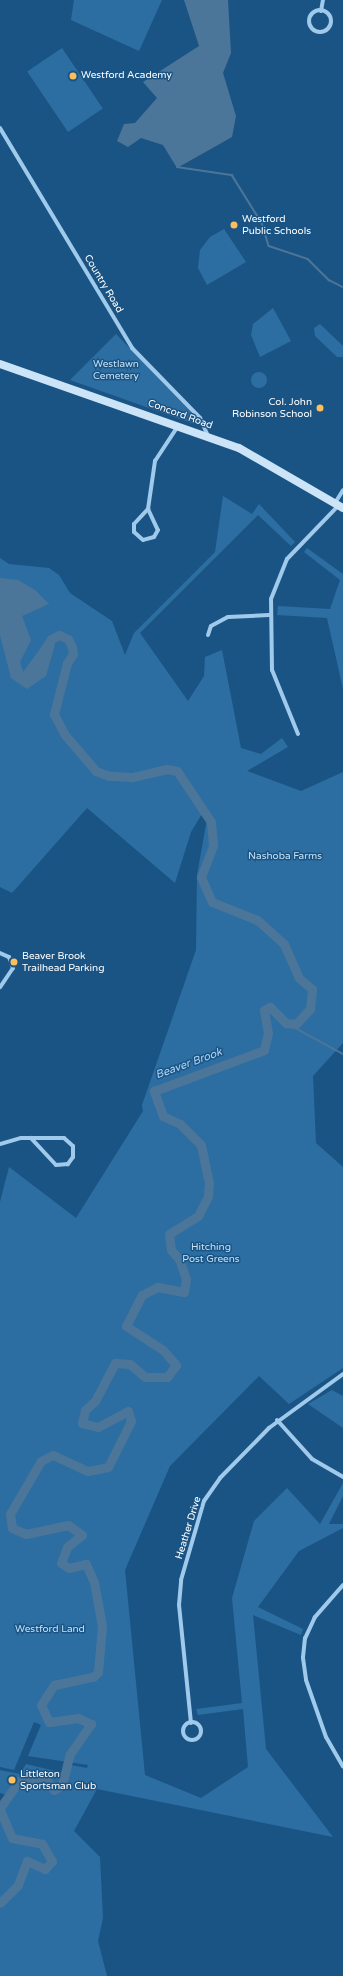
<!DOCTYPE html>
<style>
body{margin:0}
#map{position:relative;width:343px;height:1976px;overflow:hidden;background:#1a5484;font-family:"Varela Round",sans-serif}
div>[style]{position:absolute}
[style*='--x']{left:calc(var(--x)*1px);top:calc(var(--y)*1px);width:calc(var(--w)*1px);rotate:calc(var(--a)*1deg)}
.green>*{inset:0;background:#2d6ea2;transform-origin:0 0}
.round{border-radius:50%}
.water>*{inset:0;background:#4c7699}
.stream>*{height:1.5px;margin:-0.75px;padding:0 0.75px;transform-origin:0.75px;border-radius:0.75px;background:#4c7699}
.river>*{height:9px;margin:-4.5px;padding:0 4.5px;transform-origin:4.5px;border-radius:4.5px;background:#4c7699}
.minor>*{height:4px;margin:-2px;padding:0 2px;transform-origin:2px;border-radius:2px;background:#a0caeb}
.minor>.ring{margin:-2px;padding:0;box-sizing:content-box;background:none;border:4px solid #a0caeb;border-radius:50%}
.secondary>*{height:8px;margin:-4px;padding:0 4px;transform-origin:4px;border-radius:4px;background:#cce4f8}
.dots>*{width:11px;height:11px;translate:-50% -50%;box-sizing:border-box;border:2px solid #1a5484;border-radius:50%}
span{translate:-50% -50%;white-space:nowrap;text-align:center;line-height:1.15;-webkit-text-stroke:3px #1a5484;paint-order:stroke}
.poi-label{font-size:10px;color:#fff}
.left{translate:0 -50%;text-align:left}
.right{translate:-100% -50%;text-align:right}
.street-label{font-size:10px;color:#fff}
.park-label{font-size:10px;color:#c5e2f8}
.water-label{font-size:11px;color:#acd4f3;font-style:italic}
</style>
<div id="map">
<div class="green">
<i style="clip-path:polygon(74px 0,162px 0,139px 51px,71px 20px)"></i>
<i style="left:62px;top:48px;width:73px;height:42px;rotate:56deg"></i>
<i style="clip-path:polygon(224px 229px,246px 262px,207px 285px,198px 268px,200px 250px,210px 237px)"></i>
<i style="clip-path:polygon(273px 308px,291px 341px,260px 357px,251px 335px,253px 324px)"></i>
<i style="clip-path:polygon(320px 324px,343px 346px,343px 357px,337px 357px,315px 336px,314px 328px)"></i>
<i style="clip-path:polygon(116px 334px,197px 418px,194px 424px,70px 380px)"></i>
<i class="round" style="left:251px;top:372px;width:16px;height:16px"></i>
<i style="clip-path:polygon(223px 496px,252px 514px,259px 504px,295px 542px,291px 546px,258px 515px,140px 633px,188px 701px,204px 676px,205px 657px,222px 650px,241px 748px,261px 754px,282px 738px,288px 747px,247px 771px,301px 791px,343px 772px,343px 1043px,313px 1076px,316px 1143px,343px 1167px,343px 1368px,289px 1404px,259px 1376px,170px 1466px,125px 1570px,145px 1775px,201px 1798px,248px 1767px,243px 1709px,198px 1715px,196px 1709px,242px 1703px,232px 1598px,254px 1521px,287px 1488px,320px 1524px,343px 1483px,343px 1496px,329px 1524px,343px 1524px,343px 1528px,299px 1551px,258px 1607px,303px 1629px,301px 1635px,253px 1615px,266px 1749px,333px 1837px,97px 1789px,74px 1831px,100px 1857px,103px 1918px,98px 1941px,107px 1976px,0 1976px,0 1814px,9px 1796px,0 1793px,0 1770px,20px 1774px,26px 1764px,68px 1774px,71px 1765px,87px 1768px,88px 1765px,28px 1756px,41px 1725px,34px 1722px,14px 1770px,0 1767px,0 1202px,9px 1167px,76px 1218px,143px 1111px,142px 1105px,196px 950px,197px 875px,207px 819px,202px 814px,191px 832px,175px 883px,87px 808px,12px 893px,0 887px,0 558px,9px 564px,49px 568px,59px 575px,70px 593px,112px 621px,125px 655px,134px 633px,215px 552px)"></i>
<i style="clip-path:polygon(307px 548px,343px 574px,343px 689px,327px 618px,277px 615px,278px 606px,330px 609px,340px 580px,304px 552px)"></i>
<i style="clip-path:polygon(332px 1390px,343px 1396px,343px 1428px,308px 1404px)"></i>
</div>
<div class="water">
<i style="clip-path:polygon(184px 0,228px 0,231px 53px,223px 73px,236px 116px,232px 137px,177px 168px,163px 145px,141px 138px,128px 147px,117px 141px,124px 124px,135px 123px,157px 98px,143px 82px,199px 46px)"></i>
<i style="clip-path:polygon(0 578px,18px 580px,35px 590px,49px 604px,22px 616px,31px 640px,20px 662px,23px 672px,46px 641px,55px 644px,46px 676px,27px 689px,11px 678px,0 635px)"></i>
</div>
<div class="stream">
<i style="--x:177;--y:167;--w:56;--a:8.3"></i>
<i style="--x:232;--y:175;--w:57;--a:58"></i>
<i style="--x:262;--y:223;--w:24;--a:73"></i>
<i style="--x:269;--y:246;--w:41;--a:18.4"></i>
<i style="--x:308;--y:259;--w:30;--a:45"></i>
<i style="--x:329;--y:280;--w:16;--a:27"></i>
<i style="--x:286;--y:1023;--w:65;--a:28.5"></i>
</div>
<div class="river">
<i style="--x:0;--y:1808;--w:33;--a:-55"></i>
<i style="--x:19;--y:1781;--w:25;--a:-9"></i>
<i style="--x:44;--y:1777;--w:16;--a:52"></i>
<i style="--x:54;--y:1790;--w:9;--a:-32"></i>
<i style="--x:62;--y:1785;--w:32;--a:-76"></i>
<i style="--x:70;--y:1754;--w:37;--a:-55"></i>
<i style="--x:91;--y:1724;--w:14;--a:-155"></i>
<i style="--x:78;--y:1718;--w:29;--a:172"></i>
<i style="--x:49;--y:1722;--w:19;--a:-115"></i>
<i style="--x:41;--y:1705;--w:24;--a:-57"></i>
<i style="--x:54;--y:1685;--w:40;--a:-12"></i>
<i style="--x:93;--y:1677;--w:7;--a:-45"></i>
<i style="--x:98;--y:1672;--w:46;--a:-85"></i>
<i style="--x:102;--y:1626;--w:45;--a:-100.3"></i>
<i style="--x:94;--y:1582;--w:20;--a:-114"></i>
<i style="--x:86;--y:1564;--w:17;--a:167"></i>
<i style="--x:69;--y:1568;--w:9;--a:-148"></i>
<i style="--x:61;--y:1563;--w:17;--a:-69"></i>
<i style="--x:67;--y:1547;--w:19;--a:-39"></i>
<i style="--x:82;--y:1535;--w:17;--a:-144"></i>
<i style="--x:68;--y:1525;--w:43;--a:167.9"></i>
<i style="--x:26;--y:1534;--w:15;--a:-157"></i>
<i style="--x:12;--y:1528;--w:14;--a:-98"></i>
<i style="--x:10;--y:1514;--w:61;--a:-59.7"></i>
<i style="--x:41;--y:1461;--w:13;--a:-27"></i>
<i style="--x:53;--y:1455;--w:38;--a:25"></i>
<i style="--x:88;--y:1471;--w:20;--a:-11"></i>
<i style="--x:108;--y:1467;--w:51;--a:-63.4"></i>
<i style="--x:131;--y:1421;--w:10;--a:-107"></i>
<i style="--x:128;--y:1411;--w:34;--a:152"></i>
<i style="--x:98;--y:1427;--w:16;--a:-166"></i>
<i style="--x:82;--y:1423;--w:13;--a:-77"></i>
<i style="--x:85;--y:1410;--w:13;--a:-42"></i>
<i style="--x:95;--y:1401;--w:43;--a:-62.2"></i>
<i style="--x:115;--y:1363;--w:15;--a:4"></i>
<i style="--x:130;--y:1364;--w:20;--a:41"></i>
<i style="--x:145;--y:1377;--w:22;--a:0"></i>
<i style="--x:167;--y:1377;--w:15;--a:-53"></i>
<i style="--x:176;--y:1365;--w:20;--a:-131"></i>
<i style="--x:163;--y:1350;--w:44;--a:-147"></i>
<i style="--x:126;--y:1326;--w:35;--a:-63"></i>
<i style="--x:142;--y:1295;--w:18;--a:-27"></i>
<i style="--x:158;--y:1287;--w:26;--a:11"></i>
<i style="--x:184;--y:1292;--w:13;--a:-81"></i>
<i style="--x:186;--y:1279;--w:21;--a:-109"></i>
<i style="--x:179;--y:1259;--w:12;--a:-132"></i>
<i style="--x:171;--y:1250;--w:16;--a:-97"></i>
<i style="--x:169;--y:1234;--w:34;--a:-32"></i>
<i style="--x:198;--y:1216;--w:22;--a:-63"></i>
<i style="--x:208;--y:1196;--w:13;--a:-86"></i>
<i style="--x:209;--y:1183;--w:39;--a:-102"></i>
<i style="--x:201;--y:1145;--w:30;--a:-135"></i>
<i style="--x:180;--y:1124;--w:19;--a:-155"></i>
<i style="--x:163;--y:1116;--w:27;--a:-110"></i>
<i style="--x:154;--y:1091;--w:117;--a:-20.4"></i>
<i style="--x:264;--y:1050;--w:17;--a:-77"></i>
<i style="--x:268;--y:1033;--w:23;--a:-100"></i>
<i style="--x:264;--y:1010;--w:7;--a:-27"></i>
<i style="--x:270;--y:1007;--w:23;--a:45"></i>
<i style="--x:286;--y:1023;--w:10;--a:6"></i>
<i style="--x:296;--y:1024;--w:21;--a:-47"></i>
<i style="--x:310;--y:1009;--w:20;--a:-84"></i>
<i style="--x:312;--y:989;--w:17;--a:-140"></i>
<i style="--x:299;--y:978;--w:37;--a:-114"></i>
<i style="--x:284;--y:944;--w:36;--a:-138"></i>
<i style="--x:257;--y:920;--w:48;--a:-158.2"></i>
<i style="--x:212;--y:902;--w:27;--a:-114"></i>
<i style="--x:201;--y:877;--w:34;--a:-69"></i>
<i style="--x:213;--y:845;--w:23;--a:-95"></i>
<i style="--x:211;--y:822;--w:61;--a:-123.7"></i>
<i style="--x:177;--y:771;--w:10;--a:-169"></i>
<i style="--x:167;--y:769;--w:37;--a:167"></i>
<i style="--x:131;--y:777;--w:22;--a:-177"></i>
<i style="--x:109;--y:776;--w:14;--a:-159"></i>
<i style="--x:96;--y:771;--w:48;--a:-130.7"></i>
<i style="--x:65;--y:735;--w:24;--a:-118"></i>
<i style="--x:54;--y:714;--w:53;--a:-75.7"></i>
<i style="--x:67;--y:663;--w:11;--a:-56"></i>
<i style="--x:73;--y:654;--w:7;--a:-98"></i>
<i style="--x:72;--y:647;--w:9;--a:-117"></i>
<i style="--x:68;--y:639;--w:10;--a:-156"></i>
<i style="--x:59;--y:635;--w:9;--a:153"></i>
<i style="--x:51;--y:639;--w:15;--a:122"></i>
<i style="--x:0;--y:1810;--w:30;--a:67"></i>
<i style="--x:12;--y:1838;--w:31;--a:11"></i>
<i style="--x:42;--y:1844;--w:20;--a:60"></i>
<i style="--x:52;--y:1861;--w:11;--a:131"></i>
<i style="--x:45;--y:1869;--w:20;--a:-156"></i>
<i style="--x:27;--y:1861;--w:26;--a:111"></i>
<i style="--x:18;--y:1885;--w:25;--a:135"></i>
</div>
<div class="minor">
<i class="ring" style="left:309px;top:10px;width:18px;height:18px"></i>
<i style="--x:321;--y:11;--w:11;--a:-80"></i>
<i style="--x:0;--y:128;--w:257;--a:59"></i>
<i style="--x:132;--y:348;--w:98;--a:45.8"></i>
<i style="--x:200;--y:418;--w:20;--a:66"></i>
<i style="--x:335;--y:503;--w:15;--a:-58"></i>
<i style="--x:148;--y:509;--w:23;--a:65"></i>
<i style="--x:158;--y:530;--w:8;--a:120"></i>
<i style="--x:154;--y:537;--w:11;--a:165"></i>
<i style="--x:143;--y:540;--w:12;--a:-138"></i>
<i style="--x:134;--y:532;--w:8;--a:-90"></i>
<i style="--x:134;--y:524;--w:21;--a:-47"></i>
<i style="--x:148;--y:509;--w:49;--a:-81.7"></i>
<i style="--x:155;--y:461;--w:42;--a:-56.7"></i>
<i style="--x:208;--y:635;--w:9;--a:-72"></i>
<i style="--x:211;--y:626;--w:19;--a:-28"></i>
<i style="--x:228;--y:617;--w:41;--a:-2.8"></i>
<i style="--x:298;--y:734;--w:69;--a:-112.1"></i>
<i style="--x:272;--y:670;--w:71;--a:-90.8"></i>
<i style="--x:271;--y:599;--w:43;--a:-68.2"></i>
<i style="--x:287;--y:559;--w:75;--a:-46.1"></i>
<i style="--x:0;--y:953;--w:10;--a:24"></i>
<i style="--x:9;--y:957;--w:12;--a:70"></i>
<i style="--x:13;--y:968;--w:23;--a:124"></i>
<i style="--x:0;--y:1144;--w:22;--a:-16"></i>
<i style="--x:21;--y:1138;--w:43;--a:0"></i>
<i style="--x:64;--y:1138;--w:12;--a:42"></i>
<i style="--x:73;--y:1146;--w:11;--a:90"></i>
<i style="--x:73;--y:1157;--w:9;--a:126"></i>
<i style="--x:68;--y:1164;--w:12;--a:175"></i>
<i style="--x:56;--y:1165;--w:37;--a:-133"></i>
<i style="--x:277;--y:1420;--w:52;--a:48.1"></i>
<i style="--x:312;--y:1459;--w:36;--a:30"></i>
<i style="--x:343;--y:1585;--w:43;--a:131.2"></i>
<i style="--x:315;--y:1617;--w:23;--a:115"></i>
<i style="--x:305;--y:1638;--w:20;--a:96"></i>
<i style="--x:303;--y:1658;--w:22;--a:82"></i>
<i style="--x:306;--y:1680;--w:60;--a:70.7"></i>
<i style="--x:326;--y:1737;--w:34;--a:60"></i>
<i class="ring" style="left:183px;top:1722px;width:14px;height:14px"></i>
<i style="--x:191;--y:1723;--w:119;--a:-95.8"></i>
<i style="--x:179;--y:1605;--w:25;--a:-85"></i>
<i style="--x:181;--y:1580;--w:82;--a:-73.8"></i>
<i style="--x:204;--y:1501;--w:28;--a:-55"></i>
<i style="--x:220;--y:1478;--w:70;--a:-45.6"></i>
<i style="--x:269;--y:1428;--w:92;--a:-36.1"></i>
</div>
<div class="secondary">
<i style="--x:0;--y:364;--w:253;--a:19.4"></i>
<i style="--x:239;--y:448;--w:120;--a:30"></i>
</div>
<div class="dots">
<i style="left:73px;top:76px;background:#fdbe5c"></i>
<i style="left:234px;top:225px;background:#fdbe5c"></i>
<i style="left:320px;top:408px;background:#fdbe5c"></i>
<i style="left:14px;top:962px;background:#fdbe5c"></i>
<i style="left:12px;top:1780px;background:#fdbe5c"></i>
</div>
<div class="poi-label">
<span class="left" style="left:81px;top:76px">Westford Academy</span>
<span class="left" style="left:242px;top:225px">Westford<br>Public Schools</span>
<span class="right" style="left:312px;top:408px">Col. John<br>Robinson School</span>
<span class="left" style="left:22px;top:962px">Beaver Brook<br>Trailhead Parking</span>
<span class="left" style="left:20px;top:1780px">Littleton<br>Sportsman Club</span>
</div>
<div class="street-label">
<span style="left:103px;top:284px;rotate:59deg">Country Road</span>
<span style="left:180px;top:415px;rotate:20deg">Concord Road</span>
<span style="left:189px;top:1528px;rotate:-73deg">Heather Drive</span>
</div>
<div class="park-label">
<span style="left:116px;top:370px">Westlawn<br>Cemetery</span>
<span style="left:285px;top:857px">Nashoba Farms</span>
<span style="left:211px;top:1253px">Hitching<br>Post Greens</span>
<span style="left:50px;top:1630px">Westford Land</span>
</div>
<div class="water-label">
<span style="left:189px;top:1064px;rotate:-20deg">Beaver Brook</span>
</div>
</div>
